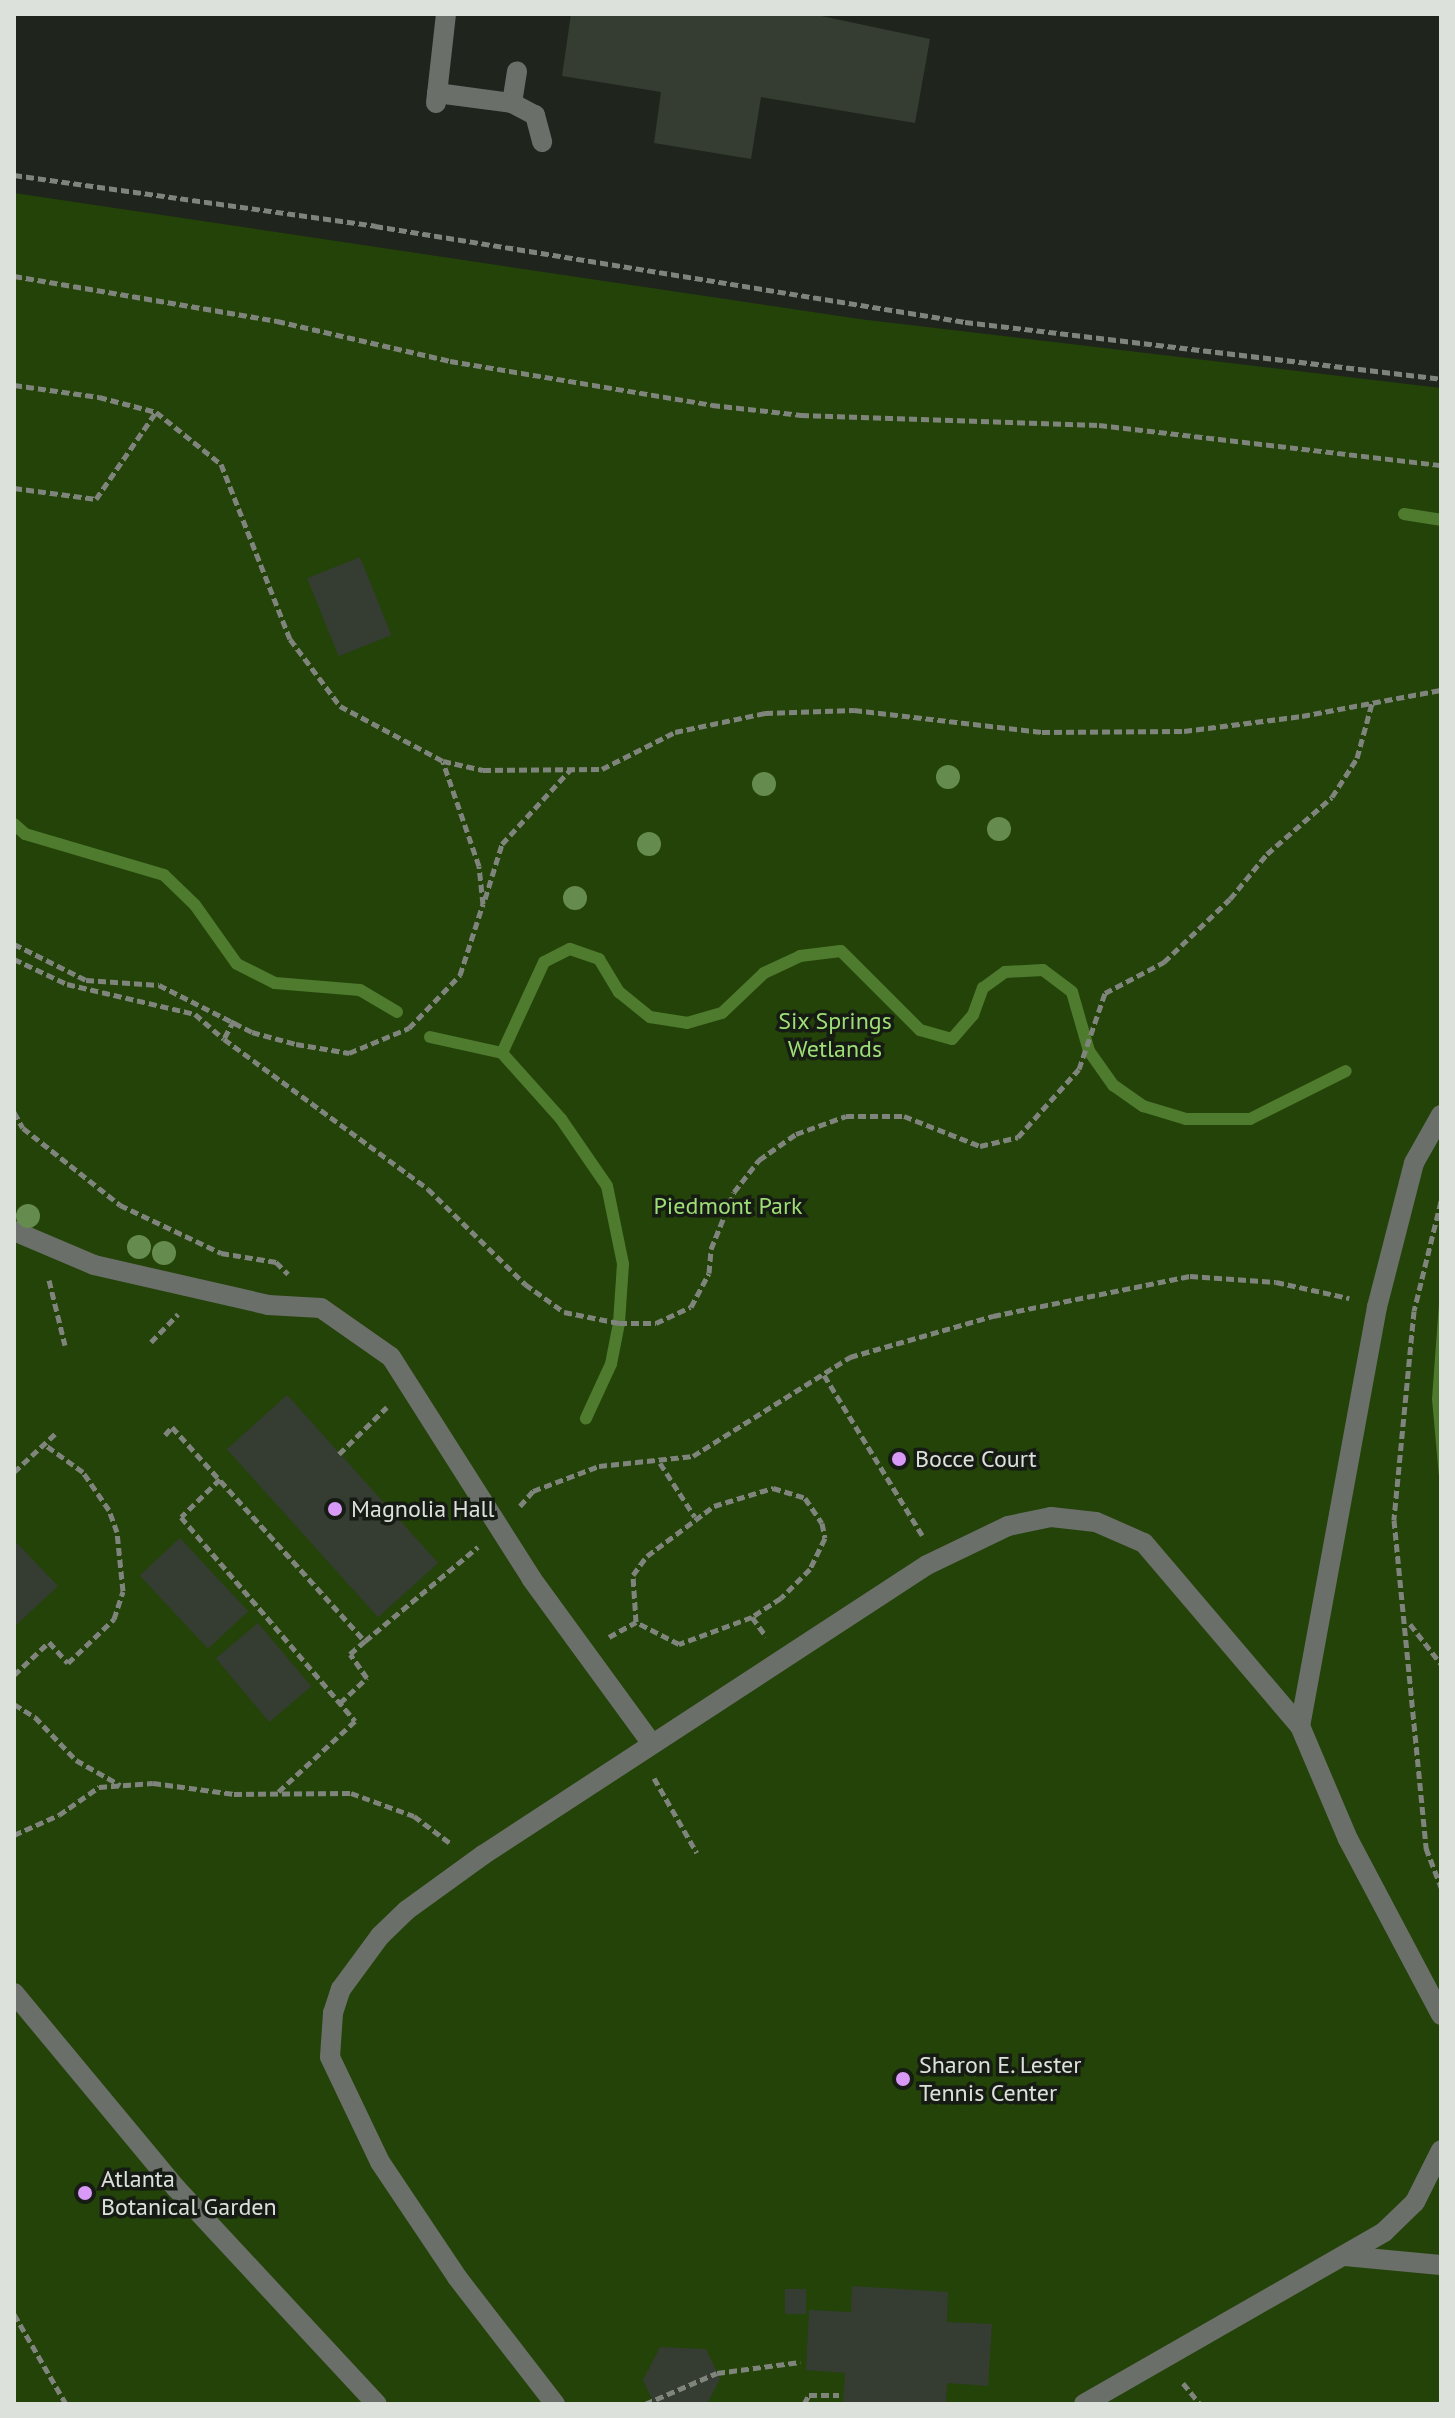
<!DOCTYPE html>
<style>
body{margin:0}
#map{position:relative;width:1455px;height:2418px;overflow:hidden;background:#1f251c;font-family:"PT Sans",sans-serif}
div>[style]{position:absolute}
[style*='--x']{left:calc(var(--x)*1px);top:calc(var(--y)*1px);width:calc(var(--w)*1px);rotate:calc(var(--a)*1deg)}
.green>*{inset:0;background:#244308}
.water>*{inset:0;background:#4e7b2e}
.stream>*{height:12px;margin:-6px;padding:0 6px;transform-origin:6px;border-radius:6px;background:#4e7b2e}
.building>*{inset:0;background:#353c32;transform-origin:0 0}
.path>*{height:5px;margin-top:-2.5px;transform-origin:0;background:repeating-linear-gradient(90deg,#7f847d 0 8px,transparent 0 12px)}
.minor>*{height:20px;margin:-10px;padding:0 10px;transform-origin:10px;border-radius:10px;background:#6b6f6a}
.trees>*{width:24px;height:24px;margin:-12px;border-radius:50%;background:#658b4e}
.dots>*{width:22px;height:22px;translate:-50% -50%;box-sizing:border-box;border:4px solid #161c13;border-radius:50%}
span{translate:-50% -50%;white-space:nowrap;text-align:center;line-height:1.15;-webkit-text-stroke:7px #161c13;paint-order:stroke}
.park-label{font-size:24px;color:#9fde77}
.poi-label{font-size:24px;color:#dde1db}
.left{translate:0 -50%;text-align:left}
.frame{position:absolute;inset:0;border:16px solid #dde1db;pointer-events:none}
</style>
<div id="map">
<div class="green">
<i style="clip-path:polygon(14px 193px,859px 319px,1441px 388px,1441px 2404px,14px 2404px)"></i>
</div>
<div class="water">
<i style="clip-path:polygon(1441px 1276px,1441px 1499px,1432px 1399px)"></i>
</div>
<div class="stream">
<i style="--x:1404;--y:514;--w:37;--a:9"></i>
<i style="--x:14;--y:824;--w:15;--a:42"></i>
<i style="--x:25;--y:834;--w:145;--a:16.4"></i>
<i style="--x:164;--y:875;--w:43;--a:44.1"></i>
<i style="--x:195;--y:905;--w:72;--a:54.6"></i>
<i style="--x:237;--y:964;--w:42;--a:26.6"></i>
<i style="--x:275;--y:983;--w:85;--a:4.7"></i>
<i style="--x:360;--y:990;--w:43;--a:30.7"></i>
<i style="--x:430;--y:1037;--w:74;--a:12.5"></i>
<i style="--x:502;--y:1053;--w:89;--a:48.2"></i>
<i style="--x:561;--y:1119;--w:81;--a:55.5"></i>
<i style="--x:607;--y:1186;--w:80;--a:78.4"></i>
<i style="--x:623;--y:1264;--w:59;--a:93.9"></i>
<i style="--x:619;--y:1323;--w:42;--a:101"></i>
<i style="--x:611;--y:1364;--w:60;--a:114.8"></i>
<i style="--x:502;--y:1053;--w:100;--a:-65.2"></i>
<i style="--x:544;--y:962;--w:29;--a:-27"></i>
<i style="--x:570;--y:949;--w:31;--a:19"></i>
<i style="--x:599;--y:959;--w:39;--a:59"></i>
<i style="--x:619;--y:992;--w:40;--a:39"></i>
<i style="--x:650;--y:1017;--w:37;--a:9"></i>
<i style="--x:687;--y:1023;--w:36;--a:-16"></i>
<i style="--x:722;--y:1013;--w:58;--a:-43.6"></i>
<i style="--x:764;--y:973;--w:40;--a:-25"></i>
<i style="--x:800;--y:956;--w:41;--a:-7"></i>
<i style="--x:841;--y:951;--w:112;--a:45"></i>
<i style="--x:920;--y:1030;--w:33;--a:16"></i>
<i style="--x:952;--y:1039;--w:32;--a:-49"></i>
<i style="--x:973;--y:1015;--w:29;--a:-70"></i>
<i style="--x:983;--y:988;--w:27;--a:-36"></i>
<i style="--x:1005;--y:972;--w:38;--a:-3"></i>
<i style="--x:1043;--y:970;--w:36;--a:37"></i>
<i style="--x:1072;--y:992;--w:61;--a:73.9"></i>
<i style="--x:1089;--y:1051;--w:42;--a:54.8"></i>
<i style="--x:1113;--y:1085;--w:37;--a:35"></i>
<i style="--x:1143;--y:1106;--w:45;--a:16.8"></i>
<i style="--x:1186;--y:1119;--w:64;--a:0"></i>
<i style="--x:1250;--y:1119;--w:107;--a:-26.6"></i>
</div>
<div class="building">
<i style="clip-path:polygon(571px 14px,812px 14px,930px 39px,915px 123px,761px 97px,751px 159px,654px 143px,661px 92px,562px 76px)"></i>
<i style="left:360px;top:557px;width:84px;height:57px;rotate:68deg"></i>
<i style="left:287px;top:1395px;width:226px;height:81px;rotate:48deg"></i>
<i style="left:180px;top:1538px;width:100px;height:55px;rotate:47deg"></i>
<i style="clip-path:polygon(14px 1540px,58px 1586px,14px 1627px)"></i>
<i style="left:258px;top:1623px;width:83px;height:55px;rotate:50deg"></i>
<i style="clip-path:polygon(852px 2286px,948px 2292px,947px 2322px,992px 2324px,988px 2386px,947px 2383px,946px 2404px,843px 2404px,845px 2373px,806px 2370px,809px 2310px,851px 2312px)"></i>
<i style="left:785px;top:2289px;width:21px;height:25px"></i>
<i style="clip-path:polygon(660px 2347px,706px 2349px,720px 2379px,707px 2404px,654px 2404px,643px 2380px)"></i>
</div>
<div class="path">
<i style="--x:14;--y:175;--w:365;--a:8"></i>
<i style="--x:375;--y:226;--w:598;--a:9.24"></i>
<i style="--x:965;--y:322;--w:479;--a:6.8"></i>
<i style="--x:14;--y:276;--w:267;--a:9.7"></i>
<i style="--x:277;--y:321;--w:178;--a:13"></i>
<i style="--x:450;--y:361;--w:266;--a:9.5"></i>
<i style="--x:712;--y:405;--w:90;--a:6.4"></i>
<i style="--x:801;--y:415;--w:298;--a:1.9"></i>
<i style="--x:1099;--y:425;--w:344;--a:6.7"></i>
<i style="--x:14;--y:385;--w:86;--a:8"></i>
<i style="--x:99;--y:397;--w:59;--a:14.7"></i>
<i style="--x:156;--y:412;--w:83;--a:38.7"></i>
<i style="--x:221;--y:464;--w:188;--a:68.5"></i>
<i style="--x:290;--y:639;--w:84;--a:53.3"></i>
<i style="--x:340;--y:706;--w:117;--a:28.1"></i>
<i style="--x:443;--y:761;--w:41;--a:12.7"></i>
<i style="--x:483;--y:770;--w:119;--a:-0.5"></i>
<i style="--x:602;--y:769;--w:82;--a:-26.9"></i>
<i style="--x:675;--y:732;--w:92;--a:-11.9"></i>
<i style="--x:765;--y:713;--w:89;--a:-1.9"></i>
<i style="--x:854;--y:710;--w:189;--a:6.7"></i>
<i style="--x:1042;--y:732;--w:142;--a:-0.4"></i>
<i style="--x:1184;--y:731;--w:119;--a:-7.2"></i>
<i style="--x:1302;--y:716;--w:141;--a:-10.6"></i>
<i style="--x:14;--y:488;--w:83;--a:7.6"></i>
<i style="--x:96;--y:499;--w:106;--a:-55.4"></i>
<i style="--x:485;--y:899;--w:58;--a:-72.8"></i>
<i style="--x:502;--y:844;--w:102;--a:-47.4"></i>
<i style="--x:14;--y:944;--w:80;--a:26.6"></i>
<i style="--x:86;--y:980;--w:73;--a:3.9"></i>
<i style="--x:159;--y:985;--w:104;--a:26.8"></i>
<i style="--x:252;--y:1032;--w:46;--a:15.3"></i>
<i style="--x:296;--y:1044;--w:54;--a:9.6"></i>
<i style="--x:349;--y:1053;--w:65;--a:-22.6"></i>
<i style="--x:409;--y:1028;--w:74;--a:-46.1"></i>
<i style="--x:460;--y:975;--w:75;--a:-72.1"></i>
<i style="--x:483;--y:904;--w:38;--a:-96"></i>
<i style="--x:479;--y:866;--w:110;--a:-109.1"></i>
<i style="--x:14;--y:959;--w:59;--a:25.3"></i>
<i style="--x:67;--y:984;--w:131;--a:13.2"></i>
<i style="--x:195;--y:1014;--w:38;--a:41"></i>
<i style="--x:234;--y:1020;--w:21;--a:118"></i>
<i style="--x:224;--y:1039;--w:253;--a:36.3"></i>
<i style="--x:428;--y:1189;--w:136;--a:44.4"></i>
<i style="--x:525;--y:1284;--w:48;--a:35.7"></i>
<i style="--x:564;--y:1312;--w:56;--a:11.3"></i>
<i style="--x:619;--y:1323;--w:37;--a:0"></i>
<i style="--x:656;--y:1323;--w:38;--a:-25"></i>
<i style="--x:691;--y:1307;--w:38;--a:-62"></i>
<i style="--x:709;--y:1273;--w:24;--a:-85"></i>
<i style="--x:711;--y:1249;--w:61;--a:-68"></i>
<i style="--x:734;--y:1192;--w:41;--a:-52"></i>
<i style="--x:759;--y:1160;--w:45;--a:-35.1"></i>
<i style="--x:796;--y:1134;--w:53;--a:-19.8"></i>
<i style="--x:846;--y:1116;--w:58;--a:0"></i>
<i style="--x:904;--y:1116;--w:82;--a:21.5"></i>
<i style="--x:980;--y:1146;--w:39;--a:-13"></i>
<i style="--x:1018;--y:1137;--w:91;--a:-48.1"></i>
<i style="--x:1079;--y:1069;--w:80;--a:-71.1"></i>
<i style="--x:1105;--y:993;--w:67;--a:-27.7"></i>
<i style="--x:1164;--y:962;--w:91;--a:-43.7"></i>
<i style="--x:1230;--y:899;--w:58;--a:-50.6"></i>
<i style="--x:1267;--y:854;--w:86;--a:-41.2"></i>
<i style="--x:1332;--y:797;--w:46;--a:-57.3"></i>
<i style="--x:1357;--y:758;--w:57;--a:-74.7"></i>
<i style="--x:14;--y:1112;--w:18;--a:61"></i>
<i style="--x:23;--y:1128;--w:124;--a:38.4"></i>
<i style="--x:120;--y:1205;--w:112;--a:25.4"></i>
<i style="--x:221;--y:1253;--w:56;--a:9.3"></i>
<i style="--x:276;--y:1262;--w:17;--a:45"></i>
<i style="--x:1441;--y:1201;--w:113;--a:103.8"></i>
<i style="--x:1414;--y:1311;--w:210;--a:95.5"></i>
<i style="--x:1394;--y:1520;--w:330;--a:84.4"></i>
<i style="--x:1426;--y:1848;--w:42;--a:69"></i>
<i style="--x:49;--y:1280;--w:67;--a:76.2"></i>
<i style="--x:151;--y:1342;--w:39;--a:-46"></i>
<i style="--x:824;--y:1375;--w:188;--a:58.5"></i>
<i style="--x:165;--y:1435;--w:11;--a:-49"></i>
<i style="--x:172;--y:1427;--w:288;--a:48"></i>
<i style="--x:365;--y:1641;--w:147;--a:-39.8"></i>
<i style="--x:339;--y:1454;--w:67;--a:-44.4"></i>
<i style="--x:660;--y:1463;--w:64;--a:57.1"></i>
<i style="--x:14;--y:1472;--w:59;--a:-42.9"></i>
<i style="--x:220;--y:1479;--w:54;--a:135.7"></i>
<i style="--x:181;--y:1517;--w:268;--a:49.5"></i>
<i style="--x:355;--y:1721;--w:108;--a:137.3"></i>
<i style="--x:773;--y:1488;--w:34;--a:17"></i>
<i style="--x:805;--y:1498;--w:30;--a:56"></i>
<i style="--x:822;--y:1523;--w:15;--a:79"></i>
<i style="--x:825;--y:1538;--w:34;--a:116"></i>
<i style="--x:810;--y:1569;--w:41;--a:135"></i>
<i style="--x:781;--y:1598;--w:35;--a:147"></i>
<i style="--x:752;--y:1617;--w:78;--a:159.7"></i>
<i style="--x:679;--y:1644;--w:48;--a:-152.9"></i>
<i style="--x:636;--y:1622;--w:47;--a:-93.7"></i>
<i style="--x:633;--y:1575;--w:24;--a:-54"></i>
<i style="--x:647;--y:1556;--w:84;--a:-36.7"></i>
<i style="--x:714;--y:1506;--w:62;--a:-17"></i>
<i style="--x:520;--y:1506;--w:20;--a:-49"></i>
<i style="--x:533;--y:1491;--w:71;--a:-20.7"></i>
<i style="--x:599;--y:1466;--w:95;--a:-6.1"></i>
<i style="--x:693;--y:1456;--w:186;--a:-32.2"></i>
<i style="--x:850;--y:1357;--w:149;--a:-16"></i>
<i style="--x:993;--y:1316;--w:201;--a:-11.5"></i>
<i style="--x:1190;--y:1276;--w:86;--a:4"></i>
<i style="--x:1276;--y:1282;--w:75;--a:12.4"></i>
<i style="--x:752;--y:1617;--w:24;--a:54"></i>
<i style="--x:1410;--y:1624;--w:51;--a:52.2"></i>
<i style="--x:609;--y:1637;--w:31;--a:-29"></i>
<i style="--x:14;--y:1675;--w:48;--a:-43.3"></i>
<i style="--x:49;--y:1642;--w:28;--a:48"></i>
<i style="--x:68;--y:1663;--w:64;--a:-43.7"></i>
<i style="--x:114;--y:1619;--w:29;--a:-72"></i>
<i style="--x:123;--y:1591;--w:59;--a:-95.8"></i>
<i style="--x:117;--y:1532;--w:23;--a:-110"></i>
<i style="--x:109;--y:1510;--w:46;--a:-124.4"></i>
<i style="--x:83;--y:1472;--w:48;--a:-144.3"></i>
<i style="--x:340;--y:1703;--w:37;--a:-43"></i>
<i style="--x:367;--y:1678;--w:29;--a:-125"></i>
<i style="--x:350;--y:1654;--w:20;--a:-41"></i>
<i style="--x:14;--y:1704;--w:25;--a:32"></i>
<i style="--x:35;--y:1717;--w:59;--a:46.4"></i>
<i style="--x:76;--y:1760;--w:51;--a:29.6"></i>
<i style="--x:654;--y:1778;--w:86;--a:60.2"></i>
<i style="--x:14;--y:1835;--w:49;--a:-24"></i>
<i style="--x:59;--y:1815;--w:49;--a:-35"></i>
<i style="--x:99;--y:1787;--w:54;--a:-4.2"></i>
<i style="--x:153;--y:1783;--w:82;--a:7.7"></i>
<i style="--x:234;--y:1794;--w:117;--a:-0.5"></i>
<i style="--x:351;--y:1793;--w:67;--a:20.1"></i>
<i style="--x:414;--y:1816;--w:45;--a:36.9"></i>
<i style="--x:14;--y:2314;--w:104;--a:60"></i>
<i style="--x:1183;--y:2383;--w:27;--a:51"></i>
<i style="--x:645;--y:2404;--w:78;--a:-23.3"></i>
<i style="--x:717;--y:2373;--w:84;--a:-7.5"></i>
<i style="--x:804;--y:2404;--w:10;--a:-61"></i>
<i style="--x:809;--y:2395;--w:30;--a:0"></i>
</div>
<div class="minor">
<i style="--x:437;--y:93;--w:76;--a:7.6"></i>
<i style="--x:512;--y:103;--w:32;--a:-81"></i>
<i style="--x:436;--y:103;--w:90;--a:-83.6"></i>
<i style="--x:512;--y:103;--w:26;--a:28"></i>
<i style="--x:535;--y:115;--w:28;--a:75"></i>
<i style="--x:1441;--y:1115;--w:55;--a:119.4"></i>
<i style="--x:1414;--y:1163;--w:149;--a:104.4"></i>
<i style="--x:1377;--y:1307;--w:426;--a:100.4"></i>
<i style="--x:1300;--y:1726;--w:123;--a:67"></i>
<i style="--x:1348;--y:1839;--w:199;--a:62.1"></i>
<i style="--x:14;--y:1231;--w:87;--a:23"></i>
<i style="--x:94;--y:1265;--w:179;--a:12.9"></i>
<i style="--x:268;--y:1305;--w:53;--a:3.2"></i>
<i style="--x:321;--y:1308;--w:85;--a:35"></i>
<i style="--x:391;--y:1357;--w:262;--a:57.6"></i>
<i style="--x:531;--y:1578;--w:205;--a:53.9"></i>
<i style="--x:14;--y:1993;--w:254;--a:50.3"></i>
<i style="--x:176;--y:2188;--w:295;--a:47.1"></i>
<i style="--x:1345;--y:2256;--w:96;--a:5.4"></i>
<i style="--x:555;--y:2404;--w:160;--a:-127.7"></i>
<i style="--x:457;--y:2277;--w:138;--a:-123.8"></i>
<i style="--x:380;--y:2162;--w:116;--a:-115.5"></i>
<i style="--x:330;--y:2057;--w:44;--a:-86.1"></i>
<i style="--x:333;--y:2013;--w:25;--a:-72"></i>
<i style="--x:341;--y:1989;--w:66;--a:-53.7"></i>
<i style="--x:380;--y:1936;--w:37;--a:-44"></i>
<i style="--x:407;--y:1910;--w:94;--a:-35.9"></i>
<i style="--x:483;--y:1855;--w:530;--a:-33.15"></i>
<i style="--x:927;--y:1565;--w:90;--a:-25.7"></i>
<i style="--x:1008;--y:1526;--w:44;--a:-11.8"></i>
<i style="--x:1051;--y:1517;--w:45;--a:6.3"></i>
<i style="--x:1096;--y:1522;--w:52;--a:23.6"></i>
<i style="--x:1144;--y:1543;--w:240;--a:49.6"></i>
<i style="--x:1084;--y:2404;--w:346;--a:-29.8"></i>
<i style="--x:1384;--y:2232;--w:43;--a:-44.1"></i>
<i style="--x:1415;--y:2202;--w:58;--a:-63.4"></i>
</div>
<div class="trees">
<i style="left:948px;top:777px"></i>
<i style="left:764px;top:784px"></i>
<i style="left:999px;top:829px"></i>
<i style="left:649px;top:844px"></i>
<i style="left:575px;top:898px"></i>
<i style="left:28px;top:1216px"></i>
<i style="left:139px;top:1247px"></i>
<i style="left:164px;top:1253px"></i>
</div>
<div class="dots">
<i style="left:899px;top:1459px;background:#d99af7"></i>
<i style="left:335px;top:1509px;background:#d99af7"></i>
<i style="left:903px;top:2079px;background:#d99af7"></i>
<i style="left:85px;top:2193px;background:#d99af7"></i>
</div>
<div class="park-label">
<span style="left:835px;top:1035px">Six Springs<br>Wetlands</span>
<span style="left:728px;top:1206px">Piedmont Park</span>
</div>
<div class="poi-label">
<span class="left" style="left:915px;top:1459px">Bocce Court</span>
<span class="left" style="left:351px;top:1509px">Magnolia Hall</span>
<span class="left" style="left:919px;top:2079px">Sharon E. Lester<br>Tennis Center</span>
<span class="left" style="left:101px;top:2193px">Atlanta<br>Botanical Garden</span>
</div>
<div class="frame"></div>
</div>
